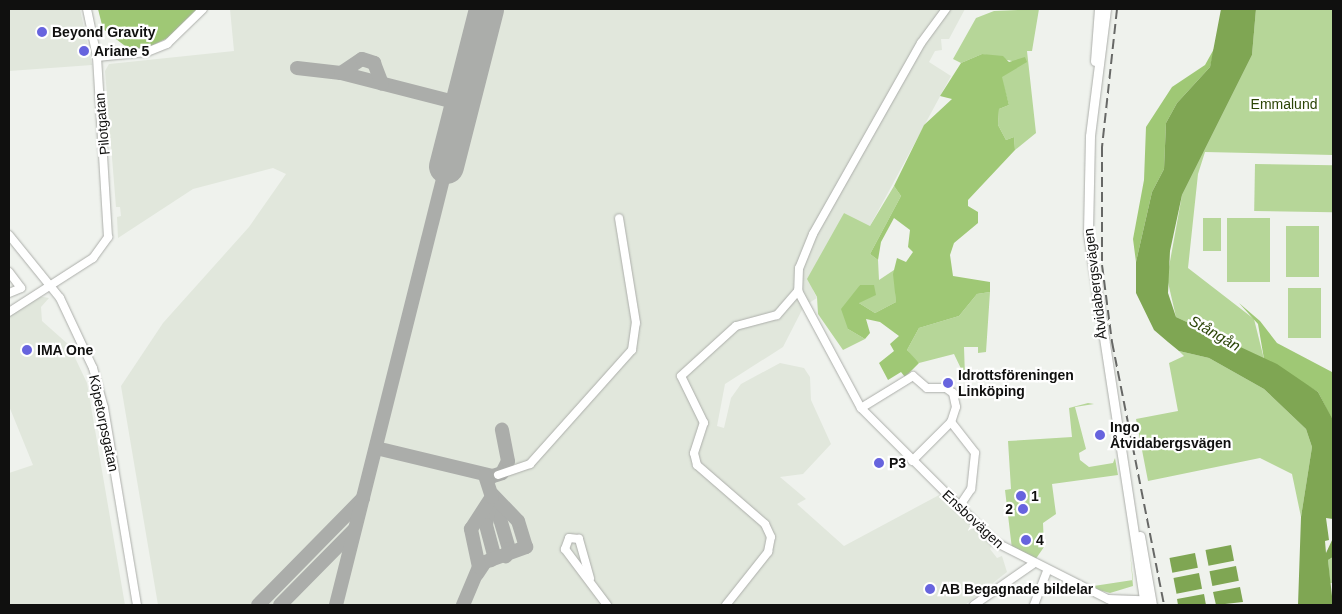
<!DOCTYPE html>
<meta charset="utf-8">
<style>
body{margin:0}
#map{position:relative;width:1342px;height:614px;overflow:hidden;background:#eff2ed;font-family:Arial,sans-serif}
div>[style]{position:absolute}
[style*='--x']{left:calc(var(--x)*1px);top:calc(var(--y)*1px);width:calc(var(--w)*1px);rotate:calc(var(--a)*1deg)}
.built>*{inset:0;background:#e1e7dc}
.green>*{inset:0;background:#b6d698;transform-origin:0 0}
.forest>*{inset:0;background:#9fc875}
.water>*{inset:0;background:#7fa653;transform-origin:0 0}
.taxiway>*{height:14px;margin:-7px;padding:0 7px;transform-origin:7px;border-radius:7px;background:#abadaa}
.runway>*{height:35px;margin:-17.5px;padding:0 17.5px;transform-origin:17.5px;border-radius:17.5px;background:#abadaa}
.roads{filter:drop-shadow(0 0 1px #acaeaa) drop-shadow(0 0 1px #acaeaa)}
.minor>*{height:8px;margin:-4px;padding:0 4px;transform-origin:4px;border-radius:4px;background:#fff}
.major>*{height:9px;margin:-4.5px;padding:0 4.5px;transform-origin:4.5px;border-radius:4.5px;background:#fff}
.rail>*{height:2px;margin-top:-1px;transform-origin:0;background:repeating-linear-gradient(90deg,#676866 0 10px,transparent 0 15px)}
.dots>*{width:14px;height:14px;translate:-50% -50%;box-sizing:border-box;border:2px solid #fff;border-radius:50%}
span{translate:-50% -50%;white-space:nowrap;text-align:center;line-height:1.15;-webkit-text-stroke:4.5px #fff;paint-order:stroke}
.poi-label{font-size:14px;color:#10100f;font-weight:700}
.left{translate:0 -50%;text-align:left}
.right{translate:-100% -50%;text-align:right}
.park-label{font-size:14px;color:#2b4406}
.street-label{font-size:14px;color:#10100f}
.water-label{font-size:15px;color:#2e470a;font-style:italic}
.frame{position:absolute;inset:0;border:10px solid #10100f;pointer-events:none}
</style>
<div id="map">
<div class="built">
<i style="clip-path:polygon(9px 9px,80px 9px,92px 65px,9px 71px)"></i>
<i style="clip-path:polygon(230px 9px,965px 9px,949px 39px,941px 39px,942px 50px,935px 51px,929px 62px,951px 76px,870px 226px,844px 213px,813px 290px,817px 298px,804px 306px,783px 347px,725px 384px,717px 426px,724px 428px,731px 398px,741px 384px,780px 363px,804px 368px,810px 377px,811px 400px,831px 444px,803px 474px,780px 477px,806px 499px,797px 504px,844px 546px,941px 494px,992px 544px,990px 549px,997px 558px,1002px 556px,1007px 572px,965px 605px,158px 605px,121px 386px,163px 323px,249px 227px,286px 174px,273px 168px,193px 189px,118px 238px,117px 217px,121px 216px,120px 207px,116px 207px,105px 71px,109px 64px,234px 51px)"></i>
<i style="clip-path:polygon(37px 296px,49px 298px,41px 307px,42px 321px,69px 345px,87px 383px,125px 605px,9px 605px,9px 473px,33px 465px,9px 406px,9px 316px)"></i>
</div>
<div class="green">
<i style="clip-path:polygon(1039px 9px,1032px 51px,1027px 51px,1036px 133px,1015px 150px,1014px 137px,1006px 140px,998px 125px,999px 109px,1009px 105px,1001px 77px,1016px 62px,982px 54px,961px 63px,953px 59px,976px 18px,994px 11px)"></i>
<i style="clip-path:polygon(1256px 9px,1333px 9px,1333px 155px,1205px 152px,1198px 174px,1188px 268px,1254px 319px,1264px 359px,1176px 317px,1167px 278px,1182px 195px,1252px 55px)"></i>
<i style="left:1255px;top:164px;width:78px;height:47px;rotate:1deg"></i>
<i style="clip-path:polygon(894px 186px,901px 196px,870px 254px,878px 260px,879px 280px,894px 270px,896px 302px,875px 313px,859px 303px,860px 285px,848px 329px,865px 339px,843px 350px,818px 314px,817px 297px,807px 279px,844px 213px,870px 226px)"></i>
<i style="left:1203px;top:218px;width:18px;height:33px"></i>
<i style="left:1227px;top:218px;width:43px;height:64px"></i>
<i style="left:1286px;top:226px;width:33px;height:51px"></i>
<i style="left:1288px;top:288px;width:33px;height:50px"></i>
<i style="clip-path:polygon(990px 292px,986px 352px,978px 353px,978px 347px,964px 347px,965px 377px,954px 354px,919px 363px,914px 359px,907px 350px,919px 328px,959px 316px,977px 294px)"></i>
<i style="clip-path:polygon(1179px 351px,1209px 358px,1264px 389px,1306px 429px,1312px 447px,1301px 517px,1292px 474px,1260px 458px,1148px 481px,1136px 419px,1178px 411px,1169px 363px,1184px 356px)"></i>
<i style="clip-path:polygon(1088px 403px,1094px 404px,1075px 407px,1086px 449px,1079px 453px,1080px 460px,1089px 467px,1113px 463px,1115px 458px,1118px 475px,1052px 484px,1056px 514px,1043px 523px,1044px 547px,1035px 560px,1012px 549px,1005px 490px,1011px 489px,1008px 441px,1072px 437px,1069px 408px)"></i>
<i style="clip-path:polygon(1130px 551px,1133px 586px,1110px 593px,1087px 587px,1133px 580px)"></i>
<i style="clip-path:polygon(1333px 557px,1333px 583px,1330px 583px,1328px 560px)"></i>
</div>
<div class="forest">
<i style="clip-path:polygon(98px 9px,197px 9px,176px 34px,149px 47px,129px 49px,103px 29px)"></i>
<i style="clip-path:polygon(1215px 47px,1210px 67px,1177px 103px,1166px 123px,1164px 169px,1152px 192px,1136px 262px,1133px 239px,1144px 180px,1146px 127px,1172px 87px,1205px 65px)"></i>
<i style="clip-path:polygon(982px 54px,1003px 56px,1009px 62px,1025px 57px,1027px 62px,1002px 77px,1009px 105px,999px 109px,998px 125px,1006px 140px,1014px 137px,1015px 150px,968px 200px,968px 206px,978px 212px,978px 223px,954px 243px,950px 255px,953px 276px,990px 282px,990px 292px,977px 294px,959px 316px,919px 328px,907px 350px,919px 363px,905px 377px,901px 372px,888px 380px,879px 363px,894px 351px,890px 344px,899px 336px,880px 322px,866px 319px,870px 333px,865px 339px,848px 329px,841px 309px,860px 285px,874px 285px,876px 295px,859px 303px,875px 313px,896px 302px,893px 274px,897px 258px,906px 262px,913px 252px,908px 247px,910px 230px,894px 218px,881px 242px,878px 260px,870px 254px,901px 196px,894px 186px,924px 125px,952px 99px,940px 96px,961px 63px)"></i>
<i style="clip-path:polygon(1239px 303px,1260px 321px,1277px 343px,1332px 372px,1333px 421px,1318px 392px,1264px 359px,1258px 324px)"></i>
</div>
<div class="water">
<i style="clip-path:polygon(1221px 9px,1256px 9px,1252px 55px,1182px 195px,1170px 251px,1168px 293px,1176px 317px,1277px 364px,1318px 392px,1333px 420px,1333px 519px,1326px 518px,1329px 540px,1325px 541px,1326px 553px,1333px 538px,1333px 557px,1328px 560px,1333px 605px,1298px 605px,1301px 517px,1312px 447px,1306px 429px,1264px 389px,1209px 358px,1179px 351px,1168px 342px,1154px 330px,1136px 293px,1136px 262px,1152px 192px,1164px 169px,1166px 123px,1177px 103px,1210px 67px)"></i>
<i style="left:1231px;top:545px;width:16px;height:26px;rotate:79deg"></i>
<i style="left:1195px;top:553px;width:15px;height:26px;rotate:79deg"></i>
<i style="left:1236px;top:566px;width:15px;height:27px;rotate:79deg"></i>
<i style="left:1199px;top:573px;width:16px;height:26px;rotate:79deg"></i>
<i style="clip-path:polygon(1240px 587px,1243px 602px,1216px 605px,1213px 592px)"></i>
<i style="clip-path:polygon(1204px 594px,1206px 605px,1178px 605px,1177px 599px)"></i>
</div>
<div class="taxiway">
<i style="--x:297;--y:68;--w:44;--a:6.5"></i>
<i style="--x:341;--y:73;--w:125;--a:14.4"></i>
<i style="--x:341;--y:73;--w:25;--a:-34"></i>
<i style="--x:362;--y:59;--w:13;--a:18"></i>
<i style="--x:374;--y:63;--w:22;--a:69"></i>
<i style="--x:376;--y:448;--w:120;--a:13.5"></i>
<i style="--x:493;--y:476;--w:9;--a:-18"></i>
<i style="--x:502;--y:473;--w:13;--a:-63"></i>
<i style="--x:508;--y:461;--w:32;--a:-101"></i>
<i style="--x:495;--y:502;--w:49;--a:73.4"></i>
<i style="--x:509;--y:549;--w:8;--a:113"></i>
<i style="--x:490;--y:504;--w:21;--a:101"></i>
<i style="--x:486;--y:525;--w:31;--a:75"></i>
<i style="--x:494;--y:555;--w:6;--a:121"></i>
<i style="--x:477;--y:574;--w:14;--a:-56"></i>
<i style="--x:485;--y:562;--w:44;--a:-20.1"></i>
<i style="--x:526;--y:547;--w:27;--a:-107"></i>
<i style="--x:518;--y:521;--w:37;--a:-134"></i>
<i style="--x:258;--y:605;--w:150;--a:-45.5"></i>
<i style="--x:280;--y:605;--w:105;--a:-45.4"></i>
<i style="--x:336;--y:605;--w:453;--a:-75.9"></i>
<i style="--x:463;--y:605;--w:41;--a:-67.2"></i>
<i style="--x:479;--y:567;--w:39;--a:-102"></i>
<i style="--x:471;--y:529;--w:38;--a:-57"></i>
<i style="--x:492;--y:497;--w:22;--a:-108"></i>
</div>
<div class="runway">
<i style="--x:446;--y:166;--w:162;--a:-75.7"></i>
</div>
<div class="roads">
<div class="minor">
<i style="--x:946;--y:9;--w:42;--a:126.3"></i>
<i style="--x:921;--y:43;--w:219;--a:119.5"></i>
<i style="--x:813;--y:234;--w:37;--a:112"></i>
<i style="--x:799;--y:268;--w:23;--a:92"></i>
<i style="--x:798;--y:291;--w:133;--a:61.7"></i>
<i style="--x:861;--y:408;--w:190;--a:45"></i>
<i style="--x:995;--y:542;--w:133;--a:26.8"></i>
<i style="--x:1114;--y:602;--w:34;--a:-2"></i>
<i style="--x:97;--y:57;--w:50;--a:-5.7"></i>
<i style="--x:147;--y:52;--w:22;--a:-22"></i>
<i style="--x:167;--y:44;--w:50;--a:-44.2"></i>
<i style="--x:9;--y:235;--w:81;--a:51"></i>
<i style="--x:60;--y:298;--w:77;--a:64.8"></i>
<i style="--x:93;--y:368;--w:41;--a:74.6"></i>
<i style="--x:104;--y:408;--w:200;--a:80.5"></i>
<i style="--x:9;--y:272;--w:20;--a:53"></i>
<i style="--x:21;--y:288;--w:13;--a:157"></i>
<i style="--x:9;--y:312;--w:100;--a:-32.7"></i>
<i style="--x:93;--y:258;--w:26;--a:-54"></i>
<i style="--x:108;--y:237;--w:180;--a:-93.5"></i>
<i style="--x:97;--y:57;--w:49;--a:-101.8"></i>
<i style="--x:861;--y:408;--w:61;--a:-31.6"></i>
<i style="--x:913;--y:376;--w:18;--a:41"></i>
<i style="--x:927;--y:388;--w:19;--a:0"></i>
<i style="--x:946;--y:388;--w:9;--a:36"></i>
<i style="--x:953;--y:393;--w:14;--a:78"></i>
<i style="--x:956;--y:407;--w:16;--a:108"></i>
<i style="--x:951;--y:422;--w:55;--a:135"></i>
<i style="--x:951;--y:422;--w:39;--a:52"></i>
<i style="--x:975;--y:453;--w:36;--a:96"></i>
<i style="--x:971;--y:489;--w:22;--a:124"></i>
<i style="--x:498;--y:475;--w:34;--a:-19"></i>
<i style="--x:530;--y:464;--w:153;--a:-48.2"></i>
<i style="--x:632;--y:350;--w:27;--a:-82"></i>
<i style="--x:636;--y:323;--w:106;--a:-99.2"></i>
<i style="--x:590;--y:578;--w:41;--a:-105.8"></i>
<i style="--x:579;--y:539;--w:10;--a:-174"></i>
<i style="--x:569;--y:538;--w:12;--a:110"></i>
<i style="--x:565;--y:549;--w:70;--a:53.1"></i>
<i style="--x:1108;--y:599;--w:34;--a:2"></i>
<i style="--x:726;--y:605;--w:68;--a:-51.6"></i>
<i style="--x:768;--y:552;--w:15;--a:-79"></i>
<i style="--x:771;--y:537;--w:14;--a:-115"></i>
<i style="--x:765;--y:524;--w:90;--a:-139.1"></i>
<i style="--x:697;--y:465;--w:12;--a:-104"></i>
<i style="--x:694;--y:453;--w:32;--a:-72"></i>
<i style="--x:704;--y:423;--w:52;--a:-116.1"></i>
<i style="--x:681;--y:376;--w:74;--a:-42.3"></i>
<i style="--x:736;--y:326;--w:42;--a:-15"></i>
<i style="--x:777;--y:315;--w:32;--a:-49"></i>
<i style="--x:974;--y:605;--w:72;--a:-34.8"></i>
<i style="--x:1034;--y:605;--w:36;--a:-69"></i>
</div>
<div class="major">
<i style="--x:1106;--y:9;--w:128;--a:97.2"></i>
<i style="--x:1090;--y:136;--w:97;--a:91.2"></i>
<i style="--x:1088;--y:233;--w:376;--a:81.3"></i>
<i style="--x:1095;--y:61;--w:52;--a:-85.6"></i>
<i style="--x:1140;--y:536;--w:70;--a:80.1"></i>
</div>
</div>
<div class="rail">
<i style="--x:1117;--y:9;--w:139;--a:96.2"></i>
<i style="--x:1102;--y:147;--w:118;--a:90"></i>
<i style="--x:1102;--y:265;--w:78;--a:82.6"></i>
<i style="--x:1112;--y:342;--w:268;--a:78.8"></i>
</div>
<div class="dots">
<i style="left:42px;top:32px;background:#6764de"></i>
<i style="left:84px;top:51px;background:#6764de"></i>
<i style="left:27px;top:350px;background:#6764de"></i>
<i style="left:948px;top:383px;background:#6764de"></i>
<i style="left:1100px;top:435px;background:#6764de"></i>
<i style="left:879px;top:463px;background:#6764de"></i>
<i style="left:1021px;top:496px;background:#6764de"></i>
<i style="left:1023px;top:509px;background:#6764de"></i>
<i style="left:1026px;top:540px;background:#6764de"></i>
<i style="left:930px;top:589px;background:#6764de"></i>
</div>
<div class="poi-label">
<span class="left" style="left:52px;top:32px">Beyond Gravity</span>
<span class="left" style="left:94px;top:51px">Ariane 5</span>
<span class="left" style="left:37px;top:350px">IMA One</span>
<span class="left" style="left:958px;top:383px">Idrottsföreningen<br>Linköping</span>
<span class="left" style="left:1110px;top:435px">Ingo<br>Åtvidabergsvägen</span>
<span class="left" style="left:889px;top:463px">P3</span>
<span class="left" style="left:1031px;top:496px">1</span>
<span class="right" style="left:1013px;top:509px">2</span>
<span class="left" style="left:1036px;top:540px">4</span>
<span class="left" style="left:940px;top:589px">AB Begagnade bildelar</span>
</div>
<div class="park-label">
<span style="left:1284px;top:104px">Emmalund</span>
</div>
<div class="street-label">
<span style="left:102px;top:124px;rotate:-95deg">Pilotgatan</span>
<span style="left:1095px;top:284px;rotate:-97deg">Åtvidabergsvägen</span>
<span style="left:104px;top:423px;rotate:78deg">Köpetorpsgatan</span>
<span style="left:973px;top:519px;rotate:43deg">Ensbovägen</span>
</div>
<div class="water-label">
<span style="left:1215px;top:333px;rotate:30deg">Stångån</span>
</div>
<div class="frame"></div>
</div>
